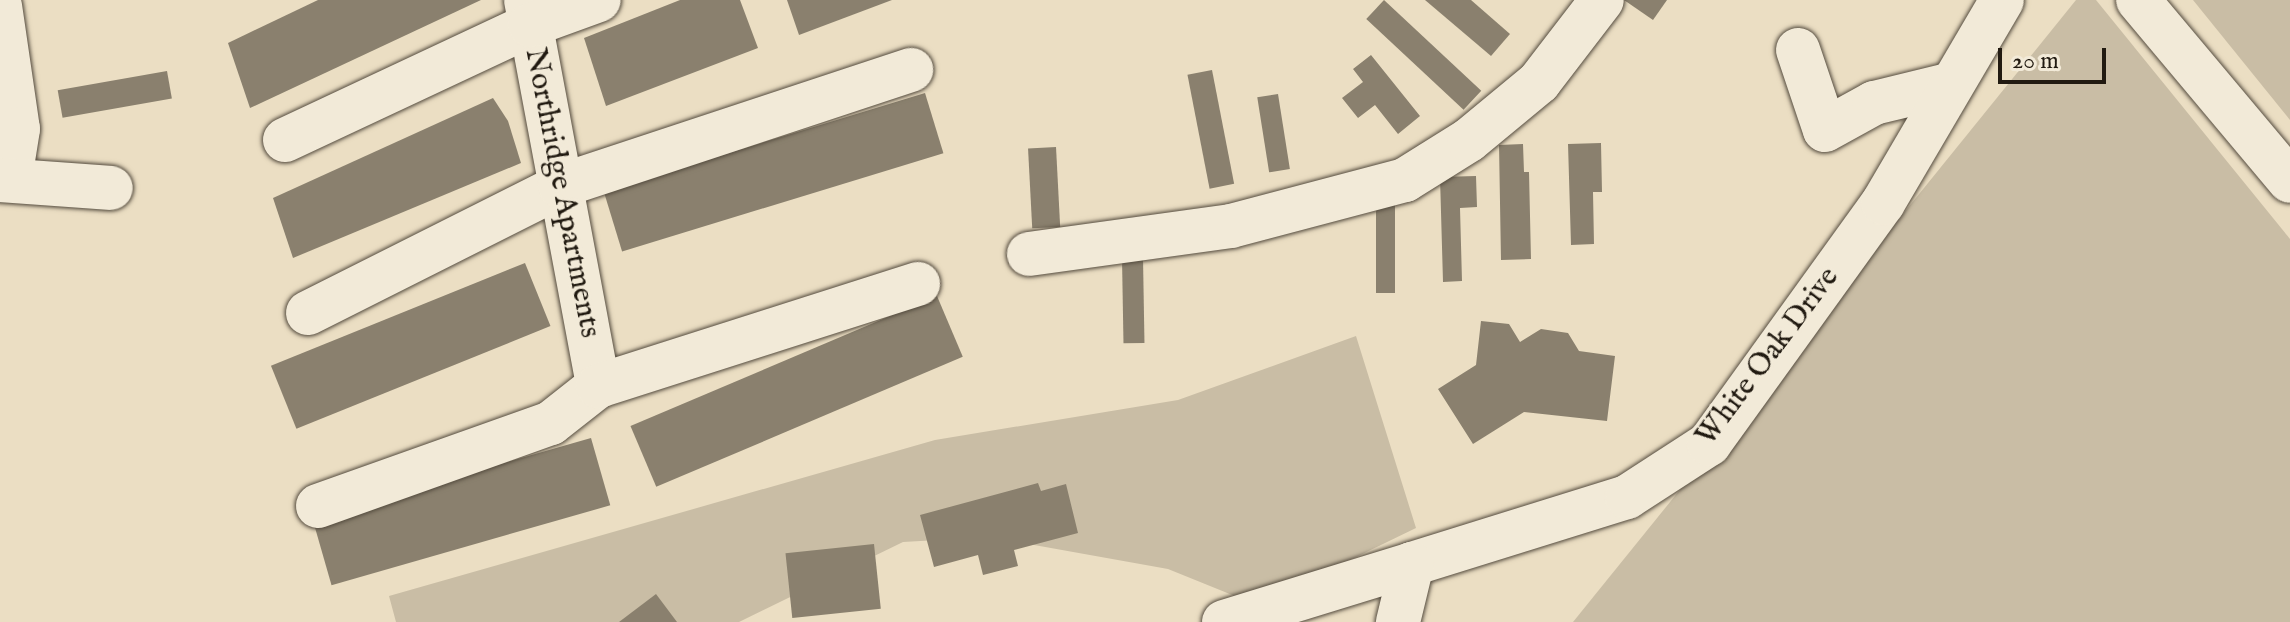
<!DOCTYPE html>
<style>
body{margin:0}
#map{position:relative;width:2290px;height:622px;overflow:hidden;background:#ebdec3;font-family:"IM FELL English",serif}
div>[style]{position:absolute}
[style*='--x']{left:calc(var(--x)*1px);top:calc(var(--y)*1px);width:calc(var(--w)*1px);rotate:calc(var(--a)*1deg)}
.green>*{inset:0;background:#c9bda5}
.building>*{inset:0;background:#8a806e;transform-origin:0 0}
.roads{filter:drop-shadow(0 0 2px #544b3e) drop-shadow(0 0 2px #544b3e)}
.minor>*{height:44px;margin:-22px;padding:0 22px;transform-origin:22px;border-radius:22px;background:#f2ead8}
span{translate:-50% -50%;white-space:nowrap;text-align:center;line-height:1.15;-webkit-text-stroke:6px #f2ead8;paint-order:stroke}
.street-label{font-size:30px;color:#211a11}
.scale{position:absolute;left:1998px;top:48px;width:108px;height:36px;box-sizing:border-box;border:4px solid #211a11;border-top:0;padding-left:10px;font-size:24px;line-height:28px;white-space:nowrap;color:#211a11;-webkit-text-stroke:6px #f2ead8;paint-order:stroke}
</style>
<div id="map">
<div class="green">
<i style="clip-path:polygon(2076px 0,2096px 0,2290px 239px,2290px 622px,1573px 622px)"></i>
<i style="clip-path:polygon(2193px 0,2290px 0,2290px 120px)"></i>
<i style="clip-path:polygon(1356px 336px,1416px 528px,1257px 605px,1168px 569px,990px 537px,903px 542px,739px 622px,396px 622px,389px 596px,935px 440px,1178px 400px)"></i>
</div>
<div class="building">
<i style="clip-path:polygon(318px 0,481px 0,250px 108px,228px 43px)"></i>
<i style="clip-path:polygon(680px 0,740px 0,758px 48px,606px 106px,584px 38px)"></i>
<i style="clip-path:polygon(787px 0,892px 0,799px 35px)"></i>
<i style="left:1384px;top:0;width:133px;height:26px;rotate:43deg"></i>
<i style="clip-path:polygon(1425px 0,1471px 0,1510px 34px,1491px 56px)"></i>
<i style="clip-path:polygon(1624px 0,1667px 0,1653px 20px)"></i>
<i style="clip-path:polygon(1371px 55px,1420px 116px,1398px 134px,1375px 105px,1358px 118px,1342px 98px,1363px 82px,1353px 69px)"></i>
<i style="left:1212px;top:70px;width:116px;height:25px;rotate:79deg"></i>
<i style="left:167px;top:71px;width:28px;height:111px;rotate:80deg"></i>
<i style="left:925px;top:93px;width:63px;height:336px;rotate:73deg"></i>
<i style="left:1278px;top:94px;width:76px;height:21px;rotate:81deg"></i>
<i style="clip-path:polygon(493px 98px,508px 121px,521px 163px,293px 258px,273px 198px)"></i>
<i style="clip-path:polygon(1601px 143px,1602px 192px,1593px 192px,1594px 244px,1571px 245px,1568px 144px)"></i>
<i style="clip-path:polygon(1523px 144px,1524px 172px,1529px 172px,1531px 259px,1501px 260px,1499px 145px)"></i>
<i style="left:1056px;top:147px;width:80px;height:28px;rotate:87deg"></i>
<i style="clip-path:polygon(1476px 176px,1477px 207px,1460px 208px,1462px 281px,1443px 282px,1440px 177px)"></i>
<i style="left:1376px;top:202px;width:19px;height:91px"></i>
<i style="left:1143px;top:258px;width:85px;height:21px;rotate:89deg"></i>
<i style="left:525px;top:263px;width:68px;height:274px;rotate:68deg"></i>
<i style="left:937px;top:296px;width:66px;height:333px;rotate:67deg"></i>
<i style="clip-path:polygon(1481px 321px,1509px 324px,1520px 342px,1541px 329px,1568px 333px,1579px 351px,1615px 356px,1607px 421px,1524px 412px,1473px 444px,1438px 389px,1476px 365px)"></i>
<i style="left:591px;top:438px;width:70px;height:290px;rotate:74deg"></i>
<i style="clip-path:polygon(1038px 483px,1041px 491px,1066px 484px,1078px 533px,1014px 550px,1018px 566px,983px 575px,978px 555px,934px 567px,920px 515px)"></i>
<i style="left:874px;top:544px;width:65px;height:89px;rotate:84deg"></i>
<i style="clip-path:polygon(656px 594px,677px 622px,619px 622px)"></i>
</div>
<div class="roads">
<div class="minor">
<i style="--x:526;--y:0;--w:393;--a:79.4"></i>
<i style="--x:2138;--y:0;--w:236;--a:50"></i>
<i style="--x:0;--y:6;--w:124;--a:81.7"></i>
<i style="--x:18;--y:129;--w:51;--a:99.1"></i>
<i style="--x:1798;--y:50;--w:84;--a:71.4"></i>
<i style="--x:1825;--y:130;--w:56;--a:-28.9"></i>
<i style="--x:1874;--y:103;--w:80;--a:-13.7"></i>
<i style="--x:285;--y:140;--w:271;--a:-25.1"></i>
<i style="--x:530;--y:25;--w:73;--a:-19.9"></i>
<i style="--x:0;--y:180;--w:111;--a:4.1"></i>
<i style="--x:1029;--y:254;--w:204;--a:-7.9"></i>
<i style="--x:1231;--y:226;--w:180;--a:-14.8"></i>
<i style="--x:1405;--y:180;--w:75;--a:-32"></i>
<i style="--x:1469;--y:140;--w:91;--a:-39.6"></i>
<i style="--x:1539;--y:82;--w:103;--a:-52.5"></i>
<i style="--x:308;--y:313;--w:282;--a:-26.7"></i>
<i style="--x:560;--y:186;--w:370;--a:-18.3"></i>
<i style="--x:318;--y:506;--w:247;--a:-19.6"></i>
<i style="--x:551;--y:423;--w:60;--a:-38.2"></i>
<i style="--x:598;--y:386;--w:336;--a:-17.7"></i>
<i style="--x:1412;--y:564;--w:225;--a:-17.3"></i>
<i style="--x:1627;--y:497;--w:98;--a:-32.9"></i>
<i style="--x:1709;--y:444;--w:297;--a:-54.2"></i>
<i style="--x:1883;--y:203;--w:235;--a:-59.6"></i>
<i style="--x:1224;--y:622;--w:197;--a:-17.1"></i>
<i style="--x:1412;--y:564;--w:60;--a:103.6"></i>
</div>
</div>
<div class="street-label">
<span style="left:562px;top:193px;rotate:79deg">Northridge Apartments</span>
<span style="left:1768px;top:357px;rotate:-53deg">White Oak Drive</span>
</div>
<div class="scale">20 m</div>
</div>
